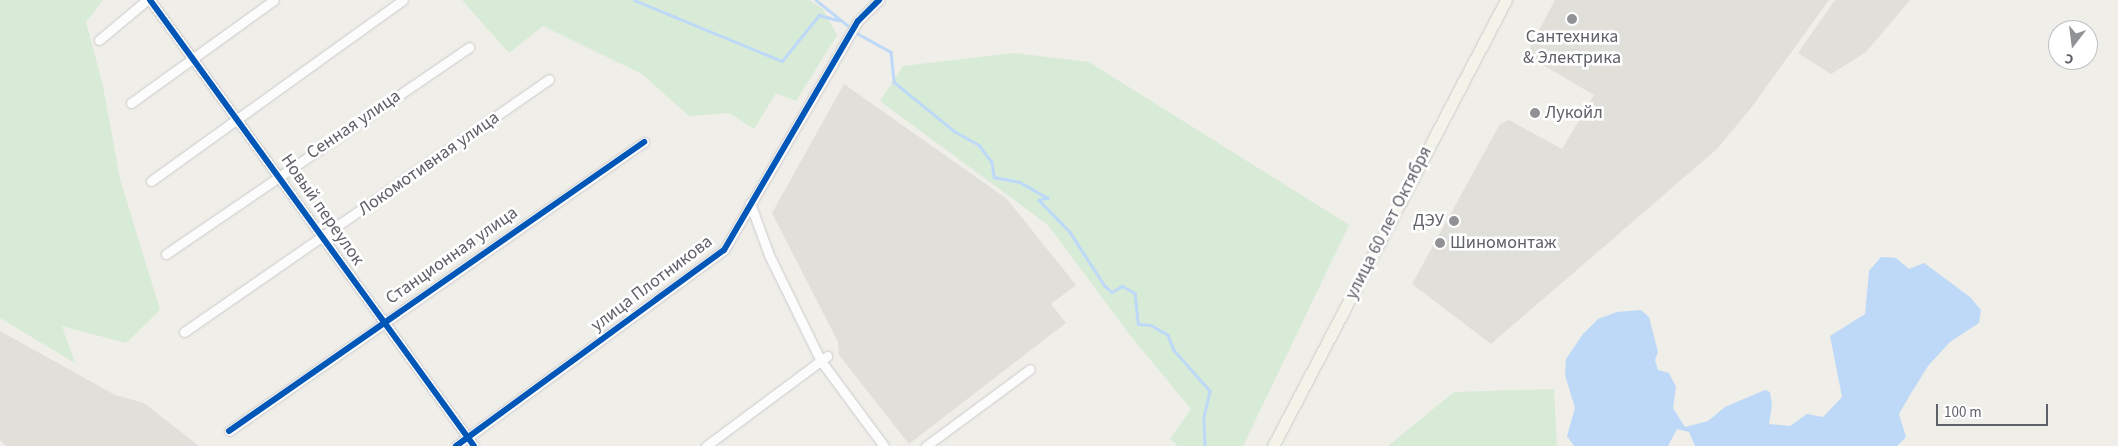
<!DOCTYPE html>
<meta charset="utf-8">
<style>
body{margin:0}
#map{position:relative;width:2118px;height:446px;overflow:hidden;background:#efeee9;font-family:"Source Sans 3",sans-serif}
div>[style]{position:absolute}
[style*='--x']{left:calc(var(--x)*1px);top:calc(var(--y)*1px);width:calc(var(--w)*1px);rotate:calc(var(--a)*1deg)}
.industrial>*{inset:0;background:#e0dfda}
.green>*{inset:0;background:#d7ebd7}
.water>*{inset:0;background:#bed9f8}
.stream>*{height:2.5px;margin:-1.25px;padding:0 1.25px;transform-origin:1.25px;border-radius:1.25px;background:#bed9f8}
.roads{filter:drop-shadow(0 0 1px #cccbcb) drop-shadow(0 0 1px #cccbcb)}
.minor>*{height:9px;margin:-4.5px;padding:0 4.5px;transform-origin:4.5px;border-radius:4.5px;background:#fdfcfc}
.major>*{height:11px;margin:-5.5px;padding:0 5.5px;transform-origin:5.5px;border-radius:5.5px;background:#f4f3e9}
.cycleway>*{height:6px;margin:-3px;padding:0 3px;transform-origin:3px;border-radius:3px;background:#0057b8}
.dots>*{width:14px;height:14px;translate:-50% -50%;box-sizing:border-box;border:2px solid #fff;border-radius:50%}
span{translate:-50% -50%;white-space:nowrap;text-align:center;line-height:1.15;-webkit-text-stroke:5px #fff;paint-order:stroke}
.poi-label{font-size:18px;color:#5f6168}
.left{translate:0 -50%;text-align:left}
.right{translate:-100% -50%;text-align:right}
.street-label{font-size:18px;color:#5f6168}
.north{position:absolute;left:2048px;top:20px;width:50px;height:50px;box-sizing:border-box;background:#fff;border:1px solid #bfc0c3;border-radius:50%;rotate:195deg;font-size:14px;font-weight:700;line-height:20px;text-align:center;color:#5f6168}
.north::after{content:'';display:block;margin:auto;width:18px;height:22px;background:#919295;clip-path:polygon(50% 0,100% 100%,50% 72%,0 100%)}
.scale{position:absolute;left:1936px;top:404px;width:112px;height:22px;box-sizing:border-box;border:2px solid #5f6168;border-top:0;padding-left:6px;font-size:15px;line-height:18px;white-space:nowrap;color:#5f6168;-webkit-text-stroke:4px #fff;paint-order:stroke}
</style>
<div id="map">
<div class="industrial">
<i style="clip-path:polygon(1555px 0,1829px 0,1751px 108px,1717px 149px,1491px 344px,1412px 284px,1500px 124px,1509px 120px,1562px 149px,1594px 95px,1526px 55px)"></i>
<i style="clip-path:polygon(1835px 0,1910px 0,1866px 52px,1831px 74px,1798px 53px)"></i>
<i style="clip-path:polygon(844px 84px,1007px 199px,1076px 285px,1051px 304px,1066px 323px,909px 444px,839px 355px,838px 342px,772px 213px)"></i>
<i style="clip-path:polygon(0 331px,115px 395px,144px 403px,199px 446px,6px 446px,0 440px)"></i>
</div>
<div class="green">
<i style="clip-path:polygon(0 0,103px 0,86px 22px,103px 86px,120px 179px,160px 310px,126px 343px,62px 326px,75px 363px,0 318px)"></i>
<i style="clip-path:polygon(462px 0,809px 0,823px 9px,837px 35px,796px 101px,776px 93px,754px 129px,729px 113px,689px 116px,642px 74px,543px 26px,509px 53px)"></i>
<i style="clip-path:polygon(1014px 53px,1089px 62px,1349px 225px,1243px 446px,1178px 446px,1170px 439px,1191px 409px,1129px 334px,1048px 225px,880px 101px,903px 66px)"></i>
<i style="clip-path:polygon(1554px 389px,1557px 446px,1388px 446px,1454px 392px)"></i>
</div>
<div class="water">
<i style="clip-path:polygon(1881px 257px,1896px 258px,1909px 269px,1924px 263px,1970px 297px,1981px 310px,1979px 323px,1950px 342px,1928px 366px,1910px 395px,1899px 414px,1906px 437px,1897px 446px,1695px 446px,1689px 432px,1677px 429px,1668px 446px,1574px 446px,1567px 436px,1575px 408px,1565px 375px,1566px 359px,1583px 334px,1598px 319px,1617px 312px,1641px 310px,1649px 317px,1658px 352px,1655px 360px,1658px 370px,1669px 373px,1676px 387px,1673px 408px,1685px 427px,1708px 421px,1725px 407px,1765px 390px,1770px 392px,1772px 405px,1769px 424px,1790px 426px,1807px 414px,1823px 417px,1842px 397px,1830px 336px,1865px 314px,1869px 271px)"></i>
</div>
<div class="stream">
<i style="--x:634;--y:0;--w:160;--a:22.4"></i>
<i style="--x:782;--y:61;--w:59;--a:-51.2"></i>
<i style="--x:819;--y:15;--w:20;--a:15"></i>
<i style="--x:816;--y:0;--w:45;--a:38.7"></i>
<i style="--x:855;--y:32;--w:41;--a:29.1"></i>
<i style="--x:891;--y:52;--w:30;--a:84"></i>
<i style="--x:894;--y:82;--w:77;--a:39.2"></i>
<i style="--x:954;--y:131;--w:29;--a:29"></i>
<i style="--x:979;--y:145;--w:21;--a:53"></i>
<i style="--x:992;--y:162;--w:15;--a:82"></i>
<i style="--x:994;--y:177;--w:26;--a:11"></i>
<i style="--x:1020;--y:182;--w:32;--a:30"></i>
<i style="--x:1048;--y:198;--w:9;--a:167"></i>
<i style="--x:1039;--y:200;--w:45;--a:45.9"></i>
<i style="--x:1070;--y:232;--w:64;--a:57.1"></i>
<i style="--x:1105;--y:286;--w:9;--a:41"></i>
<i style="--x:1112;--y:292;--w:12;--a:-31"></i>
<i style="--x:1122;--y:286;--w:15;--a:28"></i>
<i style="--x:1135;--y:293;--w:31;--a:84"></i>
<i style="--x:1138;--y:324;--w:13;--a:4"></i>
<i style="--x:1151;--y:325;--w:20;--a:30"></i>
<i style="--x:1168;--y:335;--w:16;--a:68"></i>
<i style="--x:1174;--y:350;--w:55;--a:48.7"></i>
<i style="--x:1210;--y:391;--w:27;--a:103"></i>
<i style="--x:1204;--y:417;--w:29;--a:88"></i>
</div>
<div class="roads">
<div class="minor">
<i style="--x:150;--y:0;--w:551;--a:54"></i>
<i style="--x:99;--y:40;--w:62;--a:-39.8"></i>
<i style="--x:131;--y:103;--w:176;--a:-35.8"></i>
<i style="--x:151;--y:181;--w:310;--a:-35.7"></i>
<i style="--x:750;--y:203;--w:55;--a:69.9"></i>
<i style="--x:769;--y:255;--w:118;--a:63.9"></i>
<i style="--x:821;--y:361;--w:106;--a:53.5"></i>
<i style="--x:166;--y:254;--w:367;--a:-34.3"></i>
<i style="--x:184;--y:332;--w:444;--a:-34.7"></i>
<i style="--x:229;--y:431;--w:506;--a:-34.85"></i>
<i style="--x:456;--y:446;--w:332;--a:-36.2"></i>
<i style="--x:724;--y:250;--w:265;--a:-59.7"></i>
<i style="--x:858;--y:21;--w:30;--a:-45"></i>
<i style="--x:706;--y:446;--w:151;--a:-36.6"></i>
<i style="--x:926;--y:446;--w:129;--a:-36.5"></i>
</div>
<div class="major">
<i style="--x:1273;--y:446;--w:503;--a:-62.42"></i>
</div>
</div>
<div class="cycleway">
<i style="--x:150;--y:0;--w:551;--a:54"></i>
<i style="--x:229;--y:431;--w:506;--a:-34.85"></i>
<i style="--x:456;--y:446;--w:332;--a:-36.2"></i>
<i style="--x:724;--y:250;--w:265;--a:-59.7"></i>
<i style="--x:858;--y:21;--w:30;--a:-45"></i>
</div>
<div class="dots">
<i style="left:1572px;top:19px;background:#919295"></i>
<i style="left:1535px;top:113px;background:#919295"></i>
<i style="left:1454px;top:221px;background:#919295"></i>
<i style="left:1440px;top:243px;background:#919295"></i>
</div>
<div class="poi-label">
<span style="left:1572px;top:48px">Сантехника<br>&amp; Электрика</span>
<span class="left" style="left:1545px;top:113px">Лукойл</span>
<span class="right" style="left:1444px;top:221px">ДЭУ</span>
<span class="left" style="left:1450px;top:243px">Шиномонтаж</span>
</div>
<div class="street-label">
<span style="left:354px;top:125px;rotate:-34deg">Сенная улица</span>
<span style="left:429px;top:164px;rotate:-35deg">Локомотивная улица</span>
<span style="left:322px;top:210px;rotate:55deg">Новый переулок</span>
<span style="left:1389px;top:223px;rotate:-63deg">улица 60 лет Октября</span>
<span style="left:452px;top:256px;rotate:-35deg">Станционная улица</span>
<span style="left:652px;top:284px;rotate:-37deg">улица Плотникова</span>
</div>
<div class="north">С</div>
<div class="scale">100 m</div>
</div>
